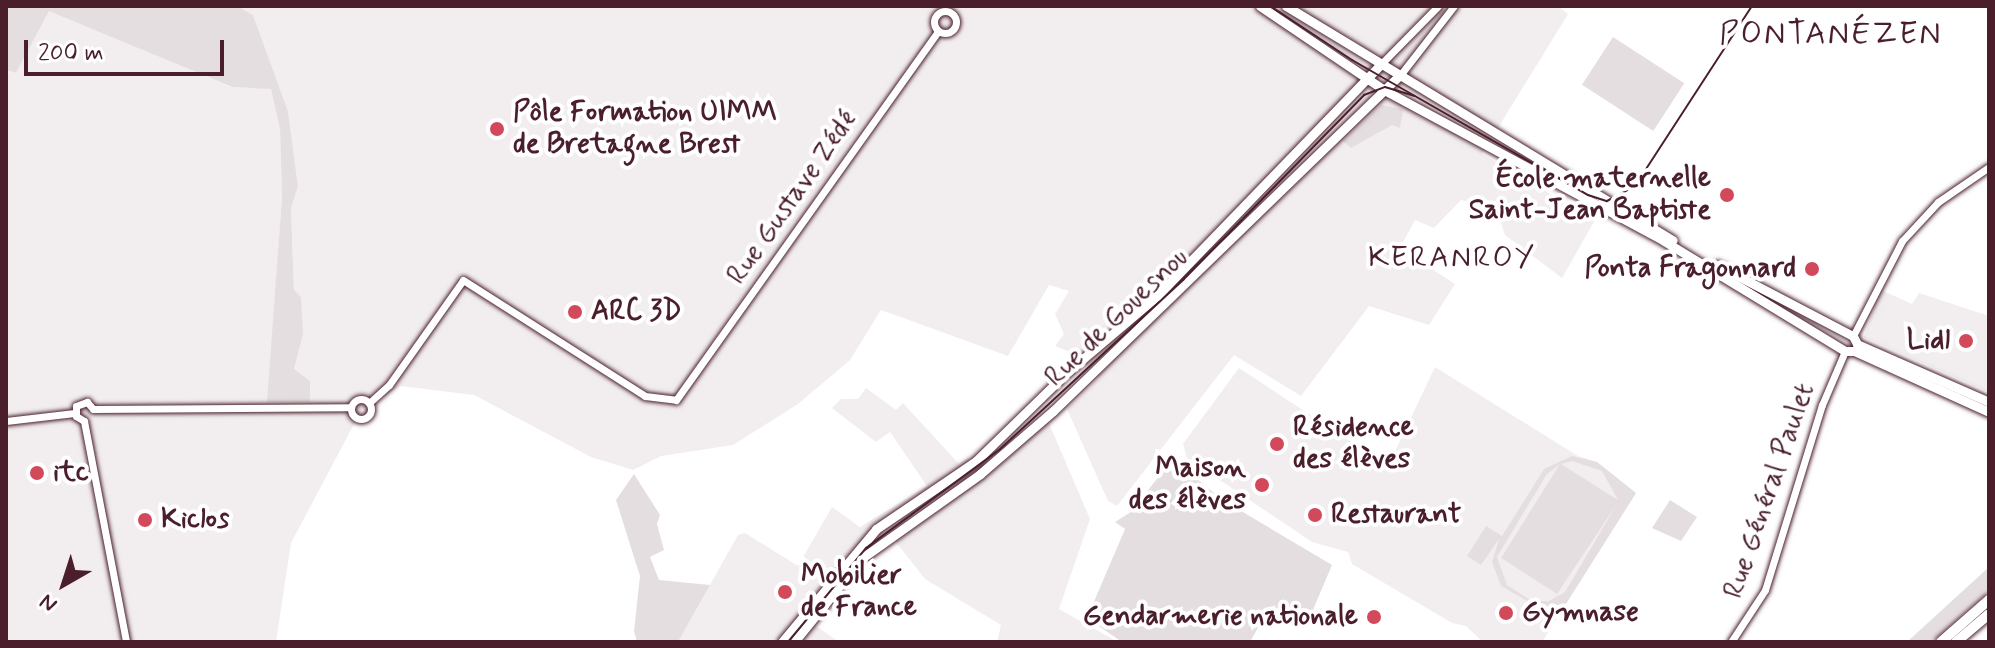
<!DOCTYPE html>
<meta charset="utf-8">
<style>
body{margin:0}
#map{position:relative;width:1995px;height:648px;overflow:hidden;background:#fff;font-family:Mynerve,sans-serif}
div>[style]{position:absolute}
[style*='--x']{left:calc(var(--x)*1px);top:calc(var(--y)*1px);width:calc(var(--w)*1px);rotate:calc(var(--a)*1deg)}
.built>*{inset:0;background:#f2eeef}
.green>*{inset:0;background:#e5dee0;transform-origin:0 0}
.roads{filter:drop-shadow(0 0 2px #4a1f2b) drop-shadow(0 0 2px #4a1f2b)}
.minor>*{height:7px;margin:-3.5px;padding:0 3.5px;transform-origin:3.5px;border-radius:3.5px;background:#fff}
.minor>.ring{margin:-3.5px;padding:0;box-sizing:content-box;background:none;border:7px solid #fff;border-radius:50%}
.major>*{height:9px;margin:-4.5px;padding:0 4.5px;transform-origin:4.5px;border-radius:4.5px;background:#fff}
.highway>*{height:10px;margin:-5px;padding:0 5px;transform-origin:5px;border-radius:5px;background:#fff}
.tram>*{height:2px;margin:-1px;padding:0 1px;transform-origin:1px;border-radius:1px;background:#4a1f2b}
.dots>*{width:22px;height:22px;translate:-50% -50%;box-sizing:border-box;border:4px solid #fff;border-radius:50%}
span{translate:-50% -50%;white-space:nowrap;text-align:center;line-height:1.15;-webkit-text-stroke:8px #fff;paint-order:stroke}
.poi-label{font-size:28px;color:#4a1f2b;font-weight:700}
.left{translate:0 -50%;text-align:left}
.right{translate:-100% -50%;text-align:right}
.street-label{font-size:28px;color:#4a1f2b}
.neighbourhood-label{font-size:30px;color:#4a1f2b;letter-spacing:2px}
.quarter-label{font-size:32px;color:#4a1f2b;letter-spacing:2px}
.frame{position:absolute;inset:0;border:8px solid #4a1f2b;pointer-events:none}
.north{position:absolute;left:24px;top:544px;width:80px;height:80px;-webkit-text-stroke:6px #fff;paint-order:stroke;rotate:219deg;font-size:22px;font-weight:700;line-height:32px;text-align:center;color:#4a1f2b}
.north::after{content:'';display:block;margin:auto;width:28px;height:36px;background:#4a1f2b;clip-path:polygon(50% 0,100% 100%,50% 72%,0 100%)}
.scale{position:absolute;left:24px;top:40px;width:200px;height:36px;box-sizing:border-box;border:4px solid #4a1f2b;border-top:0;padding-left:10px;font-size:24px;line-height:28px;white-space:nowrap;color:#4a1f2b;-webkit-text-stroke:6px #fff;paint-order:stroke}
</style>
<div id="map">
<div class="built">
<i style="clip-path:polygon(237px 6px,1558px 6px,1568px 14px,1482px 154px,1595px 220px,1562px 278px,1505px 235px,1498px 214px,1486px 206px,1461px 200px,1434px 228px,1415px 220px,1400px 248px,1455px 284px,1429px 325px,1369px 306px,1301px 396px,1234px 355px,1117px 506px,1108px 501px,1067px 409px,1099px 378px,1077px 355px,1055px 346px,1064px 334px,1055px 314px,1069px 291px,1049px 285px,1008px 356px,881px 310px,850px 360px,798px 404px,733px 445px,661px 456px,633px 470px,591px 457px,474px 395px,401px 386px,362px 409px,291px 543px,276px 642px,6px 642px,6px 70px,16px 73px,49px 10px,231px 87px,271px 88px,280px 127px,282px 196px,268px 401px,294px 369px,303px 335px,294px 290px,291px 209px,298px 186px,288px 111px,253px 15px)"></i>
<i style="clip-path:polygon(1881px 290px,1912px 304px,1919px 293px,1989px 316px,1989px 392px,1864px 337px)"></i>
<i style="clip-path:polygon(1435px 367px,1578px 456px,1597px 462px,1636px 493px,1542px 642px,1483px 642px,1466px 626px,1452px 623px,1352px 564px,1348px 552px,1312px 542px,1187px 458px,1183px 444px,1239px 368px,1388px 466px)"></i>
<i style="clip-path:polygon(866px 388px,896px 410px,903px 403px,959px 464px,968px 458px,982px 475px,1048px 421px,1090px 519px,1059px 609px,1118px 642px,997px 642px,1001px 625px,925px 579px,892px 537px,813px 624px,839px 642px,678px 642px,738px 535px,745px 533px,798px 566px,832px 507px,860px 527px,927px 486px,890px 432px,876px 442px,832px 408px,841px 399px,858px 399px)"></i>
</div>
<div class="green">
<i style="clip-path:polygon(6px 6px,237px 6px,253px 15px,288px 111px,298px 186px,291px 209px,294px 290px,301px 297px,303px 335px,294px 369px,310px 381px,310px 402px,267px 402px,282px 196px,280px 129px,271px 89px,232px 87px,49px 11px,16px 73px,6px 70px)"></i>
<i style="left:1613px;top:37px;width:85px;height:57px;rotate:33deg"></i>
<i style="clip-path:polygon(1381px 105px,1403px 109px,1400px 128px,1392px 125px,1351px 148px,1343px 141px)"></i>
<i style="clip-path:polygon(evenodd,1572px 456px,1597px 462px,1636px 493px,1557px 618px,1501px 586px,1492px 562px,1499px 539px,1481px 565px,1467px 556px,1486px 526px,1502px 536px,1544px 469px,1572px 456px,1572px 461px,1602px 471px,1618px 500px,1561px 464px,1572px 461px,1572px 456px,1560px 464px,1501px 558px,1557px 594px,1617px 504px,1565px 592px,1549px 601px,1532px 601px,1507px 585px,1497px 557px,1547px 474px,1560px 464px)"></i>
<i style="clip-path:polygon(1178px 463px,1221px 499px,1332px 565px,1307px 624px,1268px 610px,1250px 642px,1122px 642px,1087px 618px,1125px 529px,1115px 522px,1131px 512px,1167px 466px)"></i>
<i style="clip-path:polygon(634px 474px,660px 515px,657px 524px,664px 550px,650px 557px,659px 580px,710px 585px,678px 642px,637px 642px,634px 631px,640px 576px,616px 500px)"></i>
<i style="clip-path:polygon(1670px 500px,1697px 517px,1681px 541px,1652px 528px)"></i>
<i style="clip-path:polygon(1989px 567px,1989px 591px,1931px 642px,1907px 642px)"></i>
</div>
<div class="roads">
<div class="minor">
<i class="ring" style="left:934px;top:11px;width:15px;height:15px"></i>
<i style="--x:1382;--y:63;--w:80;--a:-45.5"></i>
<i style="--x:1401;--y:74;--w:86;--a:-52.1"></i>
<i style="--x:1853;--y:336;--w:107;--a:-62.7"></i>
<i style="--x:1902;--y:241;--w:53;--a:-47.3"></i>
<i style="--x:1938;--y:202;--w:62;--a:-34.5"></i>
<i class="ring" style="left:351px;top:399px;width:13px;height:13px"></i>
<i style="--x:369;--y:403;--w:27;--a:-42"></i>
<i style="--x:389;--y:385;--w:128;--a:-54.8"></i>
<i style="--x:463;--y:280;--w:216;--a:32.5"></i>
<i style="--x:645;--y:396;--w:31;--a:7"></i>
<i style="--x:676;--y:400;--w:452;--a:-54.6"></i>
<i style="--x:93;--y:409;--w:258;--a:-0.4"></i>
<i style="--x:6;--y:421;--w:69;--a:-6.6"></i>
<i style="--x:84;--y:421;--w:225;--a:79.2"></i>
<i style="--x:84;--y:421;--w:9;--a:-148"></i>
<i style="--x:76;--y:416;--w:10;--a:-90"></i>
<i style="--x:76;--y:406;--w:12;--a:-20"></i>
<i style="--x:87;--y:402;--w:9;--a:49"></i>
<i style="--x:1731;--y:642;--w:62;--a:-56.8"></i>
<i style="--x:1765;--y:590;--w:194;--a:-72.9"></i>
<i style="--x:1822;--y:405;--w:59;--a:-66.9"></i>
</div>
<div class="major">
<i style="--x:1260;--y:6;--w:150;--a:34.1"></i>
<i style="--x:1384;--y:90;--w:318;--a:28.3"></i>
<i style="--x:1664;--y:241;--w:212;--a:31.3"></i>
<i style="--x:1845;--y:351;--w:9;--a:0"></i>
<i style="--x:1286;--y:6;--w:452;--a:31.2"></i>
<i style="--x:1717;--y:265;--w:153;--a:27.6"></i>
<i style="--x:1853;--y:336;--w:9;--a:63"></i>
<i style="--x:1857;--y:344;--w:144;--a:23.7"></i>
<i style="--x:1854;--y:351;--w:148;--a:24.3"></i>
<i style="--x:782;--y:642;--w:147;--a:-50.2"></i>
<i style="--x:876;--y:529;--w:121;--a:-34.2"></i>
<i style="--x:976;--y:461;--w:124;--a:-44.3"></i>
<i style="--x:1065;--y:374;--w:121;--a:-40.3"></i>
<i style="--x:1157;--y:296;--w:324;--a:-46"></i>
<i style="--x:794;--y:642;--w:108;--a:-51"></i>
<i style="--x:862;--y:558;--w:145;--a:-35.4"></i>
<i style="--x:980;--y:474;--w:96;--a:-40.8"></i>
<i style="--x:1053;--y:411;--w:484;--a:-44.1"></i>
</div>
<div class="highway">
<i style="--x:1941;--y:642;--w:64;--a:-41.2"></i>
<i style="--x:1956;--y:642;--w:43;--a:-40.3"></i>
</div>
</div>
<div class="tram">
<i style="--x:1270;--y:6;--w:98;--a:33.4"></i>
<i style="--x:1352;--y:60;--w:272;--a:29.8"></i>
<i style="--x:1588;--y:195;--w:20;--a:18"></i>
<i style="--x:1607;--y:201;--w:32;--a:-28"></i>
<i style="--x:1635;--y:186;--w:215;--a:-57"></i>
<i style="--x:788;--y:642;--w:122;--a:-50.3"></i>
<i style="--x:866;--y:548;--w:165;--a:-36.4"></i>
<i style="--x:999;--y:450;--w:251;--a:-42.7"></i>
<i style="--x:1183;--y:280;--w:259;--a:-45.6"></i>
<i style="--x:1364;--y:95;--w:22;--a:-21"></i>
<i style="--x:1385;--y:87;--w:31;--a:17"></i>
</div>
<div class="dots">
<i style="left:497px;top:129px;background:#d1495b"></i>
<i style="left:1727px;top:195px;background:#d1495b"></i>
<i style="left:1812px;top:269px;background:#d1495b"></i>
<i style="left:575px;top:312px;background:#d1495b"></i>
<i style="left:1966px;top:341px;background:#d1495b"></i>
<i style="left:1277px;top:444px;background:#d1495b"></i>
<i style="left:37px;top:473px;background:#d1495b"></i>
<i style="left:1262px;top:485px;background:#d1495b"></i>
<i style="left:1315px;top:515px;background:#d1495b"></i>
<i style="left:145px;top:520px;background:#d1495b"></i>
<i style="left:785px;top:592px;background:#d1495b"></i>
<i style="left:1506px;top:613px;background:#d1495b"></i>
<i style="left:1374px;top:617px;background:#d1495b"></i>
</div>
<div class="poi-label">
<span class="left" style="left:513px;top:129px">Pôle Formation UIMM<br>de Bretagne Brest</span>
<span class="right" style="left:1711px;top:195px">École maternelle<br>Saint-Jean Baptiste</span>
<span class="right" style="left:1796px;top:269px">Ponta Fragonnard</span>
<span class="left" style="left:591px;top:312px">ARC 3D</span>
<span class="right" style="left:1950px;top:341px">Lidl</span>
<span class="left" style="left:1293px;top:444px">Résidence<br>des élèves</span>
<span class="right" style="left:1246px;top:485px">Maison<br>des élèves</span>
<span class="left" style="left:53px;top:473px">itc</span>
<span class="left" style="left:1331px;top:515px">Restaurant</span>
<span class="left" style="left:161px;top:520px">Kiclos</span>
<span class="left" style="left:801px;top:592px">Mobilier<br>de France</span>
<span class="left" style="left:1522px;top:613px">Gymnase</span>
<span class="right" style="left:1358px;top:617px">Gendarmerie nationale</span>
</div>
<div class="street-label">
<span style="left:793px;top:198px;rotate:-55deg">Rue Gustave Zédé</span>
<span style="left:1117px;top:318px;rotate:-44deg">Rue de Gouesnou</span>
<span style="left:1770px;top:491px;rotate:-71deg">Rue Général Paulet</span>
</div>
<div class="neighbourhood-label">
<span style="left:1452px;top:258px">KERANROY</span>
</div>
<div class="quarter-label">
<span style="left:1831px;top:34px">PONTANÉZEN</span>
</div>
<div class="frame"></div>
<div class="north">N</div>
<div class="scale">200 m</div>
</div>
